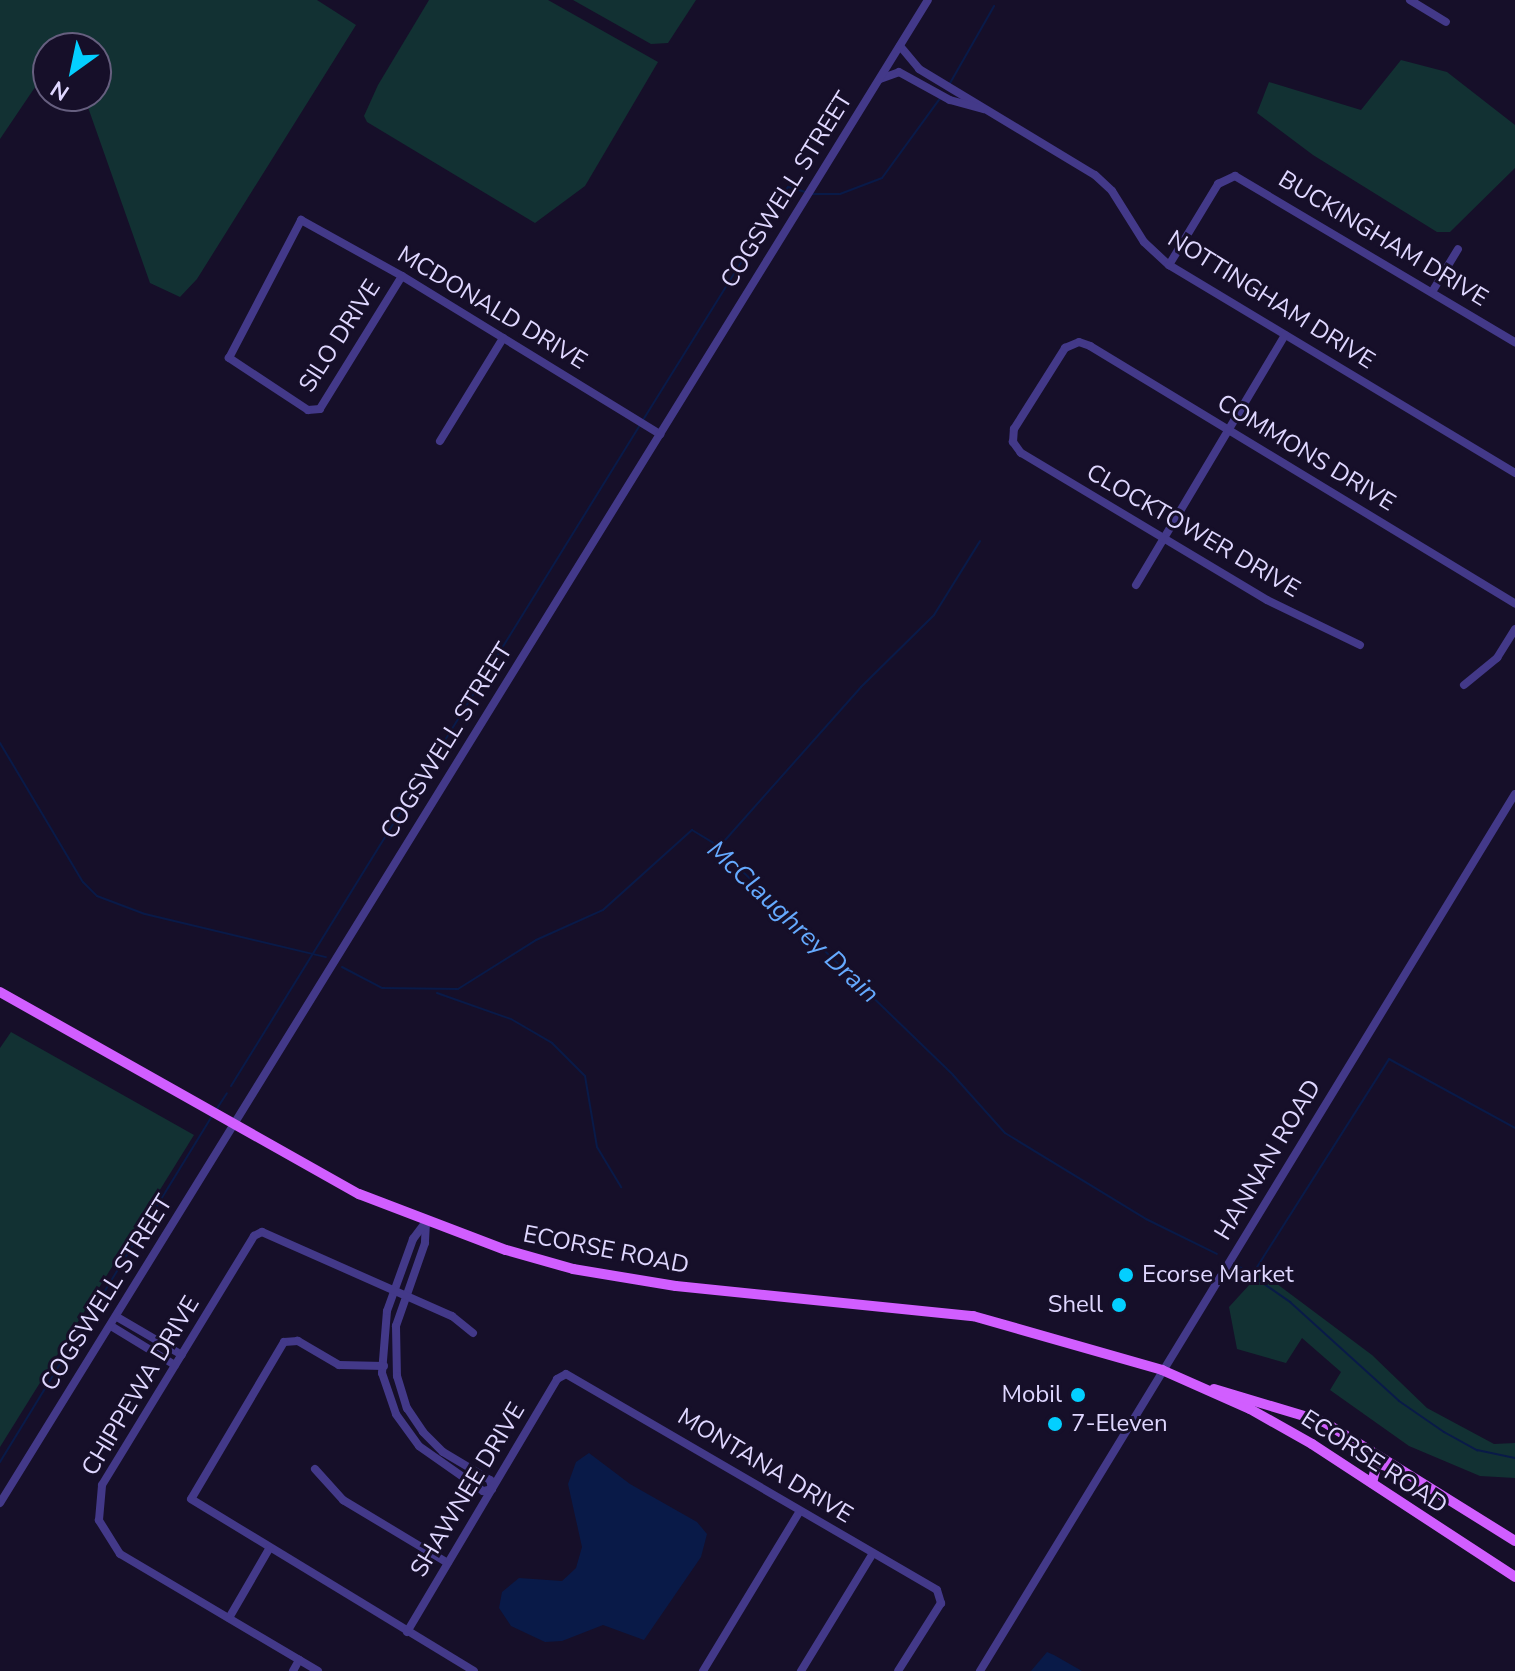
<!DOCTYPE html>
<style>
body{margin:0}
#map{position:relative;width:1515px;height:1671px;overflow:hidden;background:#160f29;font-family:"Nunito Sans",sans-serif}
div>[style]{position:absolute}
[style*='--x']{left:calc(var(--x)*1px);top:calc(var(--y)*1px);width:calc(var(--w)*1px);rotate:calc(var(--a)*1deg)}
.green>*{inset:0;background:#123133}
.water>*{inset:0;background:#091a48}
.stream>*{height:2px;margin:-1px;padding:0 1px;transform-origin:1px;border-radius:1px;background:#091a48}
.minor>*{height:8px;margin:-4px;padding:0 4px;transform-origin:4px;border-radius:4px;background:#433989}
.major>*{height:10px;margin:-5px;padding:0 5px;transform-origin:5px;border-radius:5px;background:#d15eff}
.dots>*{width:22px;height:22px;translate:-50% -50%;box-sizing:border-box;border:4px solid #160f29;border-radius:50%}
span{translate:-50% -50%;white-space:nowrap;text-align:center;line-height:1.15;-webkit-text-stroke:6px #160f29;paint-order:stroke}
.street-label{font-size:24px;color:#dfd7ff}
.poi-label{font-size:24px;color:#dfd7ff}
.left{translate:0 -50%;text-align:left}
.right{translate:-100% -50%;text-align:right}
.water-label{font-size:26px;color:#65aaff;font-style:italic}
.north{position:absolute;left:32px;top:32px;width:80px;height:80px;box-sizing:border-box;background:#160f29;border:2px solid #665f7f;border-radius:50%;rotate:213deg;font-size:22px;font-weight:700;line-height:32px;text-align:center;color:#dfd7ff}
.north::after{content:'';display:block;margin:auto;width:28px;height:36px;background:#03cfff;clip-path:polygon(50% 0,100% 100%,50% 72%,0 100%)}
</style>
<div id="map">
<div class="green">
<i style="clip-path:polygon(0 0,317px 0,356px 25px,197px 279px,180px 297px,150px 283px,84px 96px,96px 96px,96px 48px,48px 48px,48px 68px,0 139px)"></i>
<i style="clip-path:polygon(429px 0,548px 0,658px 62px,585px 186px,535px 223px,367px 122px,364px 116px,378px 85px)"></i>
<i style="clip-path:polygon(573px 0,696px 0,668px 43px,651px 44px)"></i>
<i style="clip-path:polygon(1401px 60px,1447px 72px,1515px 125px,1515px 168px,1450px 232px,1437px 232px,1313px 155px,1257px 113px,1269px 82px,1361px 110px)"></i>
<i style="clip-path:polygon(11px 1032px,194px 1135px,0 1447px,0 1048px)"></i>
<i style="clip-path:polygon(1261px 1272px,1372px 1355px,1427px 1408px,1494px 1444px,1515px 1443px,1515px 1478px,1480px 1476px,1409px 1446px,1330px 1390px,1341px 1372px,1302px 1338px,1286px 1363px,1237px 1349px,1229px 1307px)"></i>
</div>
<div class="water">
<i style="clip-path:polygon(589px 1453px,630px 1484px,697px 1522px,707px 1534px,701px 1557px,644px 1640px,603px 1625px,562px 1641px,545px 1642px,511px 1626px,499px 1608px,502px 1592px,519px 1578px,562px 1581px,576px 1568px,582px 1547px,568px 1484px,576px 1462px)"></i>
<i style="clip-path:polygon(1047px 1652px,1054px 1655px,1082px 1671px,1031px 1671px)"></i>
</div>
<div class="stream">
<i style="--x:949;--y:85;--w:91;--a:-60.3"></i>
<i style="--x:812;--y:194;--w:28;--a:0"></i>
<i style="--x:840;--y:194;--w:45;--a:-20.9"></i>
<i style="--x:882;--y:178;--w:100;--a:-53.9"></i>
<i style="--x:643;--y:420;--w:274;--a:-58.1"></i>
<i style="--x:788;--y:187;--w:19;--a:16"></i>
<i style="--x:0;--y:743;--w:162;--a:59.2"></i>
<i style="--x:83;--y:882;--w:20;--a:45"></i>
<i style="--x:97;--y:896;--w:51;--a:20.6"></i>
<i style="--x:145;--y:914;--w:186;--a:13.4"></i>
<i style="--x:719;--y:847;--w:214;--a:-48.4"></i>
<i style="--x:861;--y:687;--w:103;--a:-44.6"></i>
<i style="--x:934;--y:615;--w:87;--a:-58.1"></i>
<i style="--x:342;--y:967;--w:45;--a:27.7"></i>
<i style="--x:382;--y:988;--w:76;--a:0.8"></i>
<i style="--x:458;--y:989;--w:92;--a:-32.1"></i>
<i style="--x:536;--y:940;--w:73;--a:-24.1"></i>
<i style="--x:603;--y:910;--w:120;--a:-42"></i>
<i style="--x:692;--y:830;--w:23;--a:31"></i>
<i style="--x:712;--y:842;--w:335;--a:44"></i>
<i style="--x:953;--y:1075;--w:78;--a:48.1"></i>
<i style="--x:1005;--y:1133;--w:165;--a:31.4"></i>
<i style="--x:1146;--y:1219;--w:79;--a:26.2"></i>
<i style="--x:437;--y:993;--w:78;--a:19.4"></i>
<i style="--x:511;--y:1019;--w:48;--a:30.3"></i>
<i style="--x:552;--y:1043;--w:47;--a:45"></i>
<i style="--x:585;--y:1076;--w:72;--a:80.4"></i>
<i style="--x:597;--y:1147;--w:47;--a:59"></i>
<i style="--x:231;--y:1086;--w:777;--a:-58.25"></i>
<i style="--x:216;--y:1110;--w:20;--a:-57"></i>
<i style="--x:1237;--y:1265;--w:65;--a:34.9"></i>
<i style="--x:1290;--y:1302;--w:147;--a:42.2"></i>
<i style="--x:1399;--y:1401;--w:55;--a:34.6"></i>
<i style="--x:1444;--y:1432;--w:38;--a:29"></i>
<i style="--x:1477;--y:1450;--w:39;--a:12"></i>
<i style="--x:1252;--y:1275;--w:256;--a:-57.6"></i>
<i style="--x:1389;--y:1059;--w:144;--a:28.7"></i>
<i style="--x:0;--y:1462;--w:407;--a:-58.5"></i>
</div>
<div class="minor">
<i style="--x:1410;--y:0;--w:42;--a:31.4"></i>
<i style="--x:900;--y:46;--w:30;--a:50"></i>
<i style="--x:919;--y:69;--w:205;--a:31.1"></i>
<i style="--x:1095;--y:175;--w:23;--a:43"></i>
<i style="--x:1112;--y:191;--w:60;--a:57.9"></i>
<i style="--x:1144;--y:242;--w:34;--a:43"></i>
<i style="--x:1169;--y:265;--w:404;--a:31"></i>
<i style="--x:880;--y:79;--w:20;--a:-20"></i>
<i style="--x:899;--y:72;--w:58;--a:28.8"></i>
<i style="--x:950;--y:100;--w:35;--a:15"></i>
<i style="--x:1169;--y:265;--w:95;--a:-58.8"></i>
<i style="--x:1218;--y:184;--w:19;--a:-25"></i>
<i style="--x:1235;--y:176;--w:326;--a:30.7"></i>
<i style="--x:402;--y:276;--w:156;--a:121.7"></i>
<i style="--x:320;--y:409;--w:12;--a:175"></i>
<i style="--x:308;--y:410;--w:95;--a:-146.6"></i>
<i style="--x:229;--y:358;--w:156;--a:-62.4"></i>
<i style="--x:301;--y:220;--w:115;--a:29"></i>
<i style="--x:402;--y:276;--w:303;--a:31.5"></i>
<i style="--x:1432;--y:292;--w:50;--a:-58.8"></i>
<i style="--x:440;--y:441;--w:121;--a:-58.5"></i>
<i style="--x:1136;--y:585;--w:291;--a:-59.2"></i>
<i style="--x:1360;--y:645;--w:103;--a:-154.2"></i>
<i style="--x:1267;--y:600;--w:287;--a:-149.1"></i>
<i style="--x:1021;--y:453;--w:14;--a:-126"></i>
<i style="--x:1013;--y:442;--w:13;--a:-86"></i>
<i style="--x:1014;--y:429;--w:96;--a:-57.8"></i>
<i style="--x:1065;--y:348;--w:15;--a:-23"></i>
<i style="--x:1079;--y:342;--w:12;--a:20"></i>
<i style="--x:1090;--y:346;--w:497;--a:31.2"></i>
<i style="--x:1464;--y:685;--w:43;--a:-39.3"></i>
<i style="--x:1497;--y:658;--w:34;--a:-58"></i>
<i style="--x:426;--y:1222;--w:21;--a:93"></i>
<i style="--x:425;--y:1243;--w:88;--a:109.3"></i>
<i style="--x:396;--y:1326;--w:50;--a:88.9"></i>
<i style="--x:397;--y:1376;--w:34;--a:73"></i>
<i style="--x:407;--y:1408;--w:29;--a:56"></i>
<i style="--x:423;--y:1432;--w:28;--a:45"></i>
<i style="--x:443;--y:1452;--w:55;--a:30.8"></i>
<i style="--x:490;--y:1480;--w:9;--a:77"></i>
<i style="--x:492;--y:1489;--w:9;--a:167"></i>
<i style="--x:483;--y:1491;--w:78;--a:-144.9"></i>
<i style="--x:419;--y:1446;--w:39;--a:-126"></i>
<i style="--x:396;--y:1414;--w:43;--a:-108.9"></i>
<i style="--x:382;--y:1373;--w:62;--a:-85.4"></i>
<i style="--x:387;--y:1311;--w:77;--a:-70.1"></i>
<i style="--x:413;--y:1239;--w:21;--a:-53"></i>
<i style="--x:117;--y:1317;--w:75;--a:30.3"></i>
<i style="--x:111;--y:1326;--w:75;--a:31.4"></i>
<i style="--x:384;--y:1366;--w:45;--a:-178.7"></i>
<i style="--x:339;--y:1365;--w:48;--a:-149.7"></i>
<i style="--x:298;--y:1341;--w:14;--a:176"></i>
<i style="--x:284;--y:1342;--w:182;--a:120.6"></i>
<i style="--x:191;--y:1499;--w:331;--a:31.3"></i>
<i style="--x:315;--y:1469;--w:42;--a:47.9"></i>
<i style="--x:343;--y:1500;--w:122;--a:31"></i>
<i style="--x:0;--y:1503;--w:1766;--a:-58.31"></i>
<i style="--x:229;--y:1618;--w:80;--a:-59.9"></i>
<i style="--x:407;--y:1632;--w:294;--a:-59.3"></i>
<i style="--x:557;--y:1379;--w:10;--a:-29"></i>
<i style="--x:566;--y:1374;--w:429;--a:30.2"></i>
<i style="--x:937;--y:1590;--w:14;--a:73"></i>
<i style="--x:941;--y:1603;--w:80;--a:122.3"></i>
<i style="--x:293;--y:1671;--w:13;--a:-61"></i>
<i style="--x:318;--y:1671;--w:230;--a:-149.4"></i>
<i style="--x:120;--y:1554;--w:40;--a:-122"></i>
<i style="--x:99;--y:1520;--w:35;--a:-85"></i>
<i style="--x:102;--y:1485;--w:292;--a:-58.6"></i>
<i style="--x:254;--y:1236;--w:9;--a:-27"></i>
<i style="--x:262;--y:1232;--w:208;--a:23.9"></i>
<i style="--x:452;--y:1316;--w:27;--a:39"></i>
<i style="--x:703;--y:1671;--w:187;--a:-58.8"></i>
<i style="--x:801;--y:1671;--w:138;--a:-58.6"></i>
<i style="--x:980;--y:1671;--w:1027;--a:-58.62"></i>
</div>
<div class="major">
<i style="--x:0;--y:992;--w:412;--a:29.4"></i>
<i style="--x:359;--y:1194;--w:157;--a:20.9"></i>
<i style="--x:506;--y:1250;--w:70;--a:15.8"></i>
<i style="--x:573;--y:1269;--w:104;--a:9.4"></i>
<i style="--x:676;--y:1286;--w:299;--a:5.8"></i>
<i style="--x:973;--y:1316;--w:197;--a:15.9"></i>
<i style="--x:1162;--y:1370;--w:96;--a:23.9"></i>
<i style="--x:1250;--y:1409;--w:71;--a:29.4"></i>
<i style="--x:1312;--y:1444;--w:243;--a:33.2"></i>
<i style="--x:1214;--y:1389;--w:115;--a:16.7"></i>
<i style="--x:1324;--y:1422;--w:225;--a:31.9"></i>
<i style="--x:1372;--y:1483;--w:21;--a:-76"></i>
<i style="--x:1377;--y:1463;--w:18;--a:19"></i>
</div>
<div class="dots">
<i style="left:1126px;top:1275px;background:#03cfff"></i>
<i style="left:1119px;top:1305px;background:#03cfff"></i>
<i style="left:1078px;top:1395px;background:#03cfff"></i>
<i style="left:1055px;top:1424px;background:#03cfff"></i>
</div>
<div class="street-label">
<span style="left:787px;top:190px;rotate:-58deg">COGSWELL STREET</span>
<span style="left:1383px;top:239px;rotate:31deg">BUCKINGHAM DRIVE</span>
<span style="left:1271px;top:300px;rotate:32deg">NOTTINGHAM DRIVE</span>
<span style="left:492px;top:308px;rotate:31deg">MCDONALD DRIVE</span>
<span style="left:340px;top:336px;rotate:-57deg">SILO DRIVE</span>
<span style="left:1306px;top:453px;rotate:31deg">COMMONS DRIVE</span>
<span style="left:1193px;top:531px;rotate:30deg">CLOCKTOWER DRIVE</span>
<span style="left:447px;top:741px;rotate:-58deg">COGSWELL STREET</span>
<span style="left:1268px;top:1160px;rotate:-59deg">HANNAN ROAD</span>
<span style="left:606px;top:1250px;rotate:11deg">ECORSE ROAD</span>
<span style="left:107px;top:1293px;rotate:-58deg">COGSWELL STREET</span>
<span style="left:141px;top:1386px;rotate:-59deg">CHIPPEWA DRIVE</span>
<span style="left:1374px;top:1462px;rotate:33deg">ECORSE ROAD</span>
<span style="left:765px;top:1466px;rotate:31deg">MONTANA DRIVE</span>
<span style="left:468px;top:1490px;rotate:-59deg">SHAWNEE DRIVE</span>
</div>
<div class="poi-label">
<span class="left" style="left:1142px;top:1275px">Ecorse Market</span>
<span class="right" style="left:1103px;top:1305px">Shell</span>
<span class="right" style="left:1062px;top:1395px">Mobil</span>
<span class="left" style="left:1071px;top:1424px">7-Eleven</span>
</div>
<div class="water-label">
<span style="left:793px;top:922px;rotate:43deg">McClaughrey Drain</span>
</div>
<div class="north">N</div>
</div>
